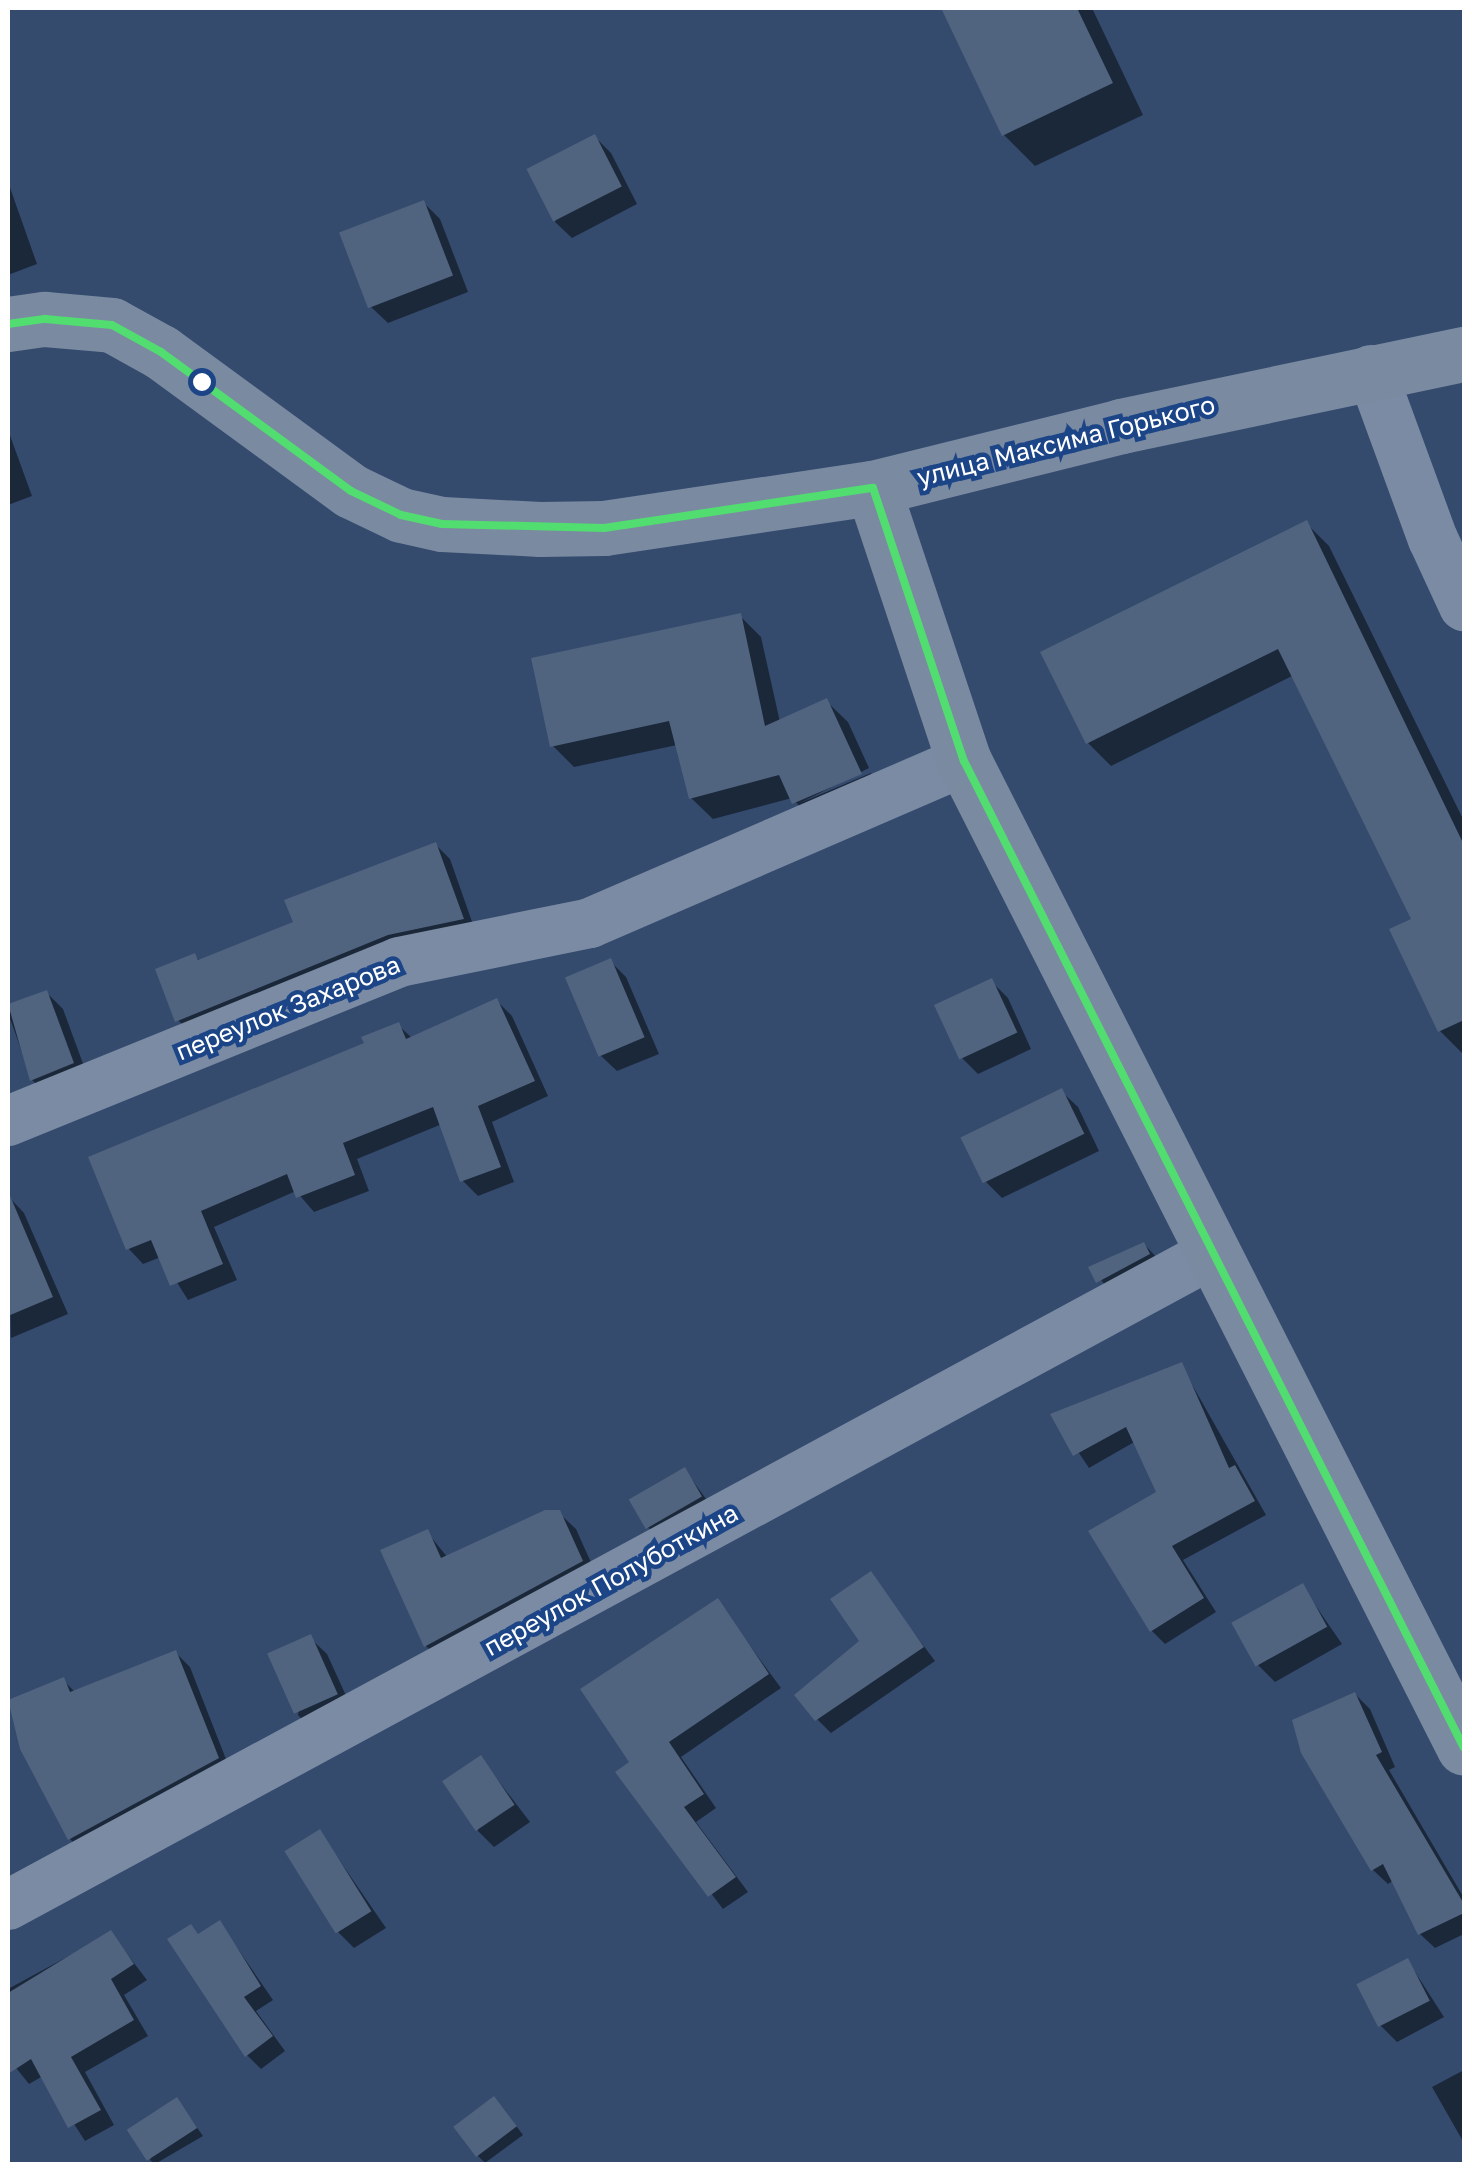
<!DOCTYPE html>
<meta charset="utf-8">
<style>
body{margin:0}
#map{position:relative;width:1472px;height:2172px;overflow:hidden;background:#344b6e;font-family:"Golos Text",sans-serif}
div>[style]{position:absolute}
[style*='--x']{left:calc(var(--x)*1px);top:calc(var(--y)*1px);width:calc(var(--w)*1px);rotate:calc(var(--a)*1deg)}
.shadow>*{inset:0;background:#0007}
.building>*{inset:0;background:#50637f;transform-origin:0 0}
.minor>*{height:50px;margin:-25px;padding:0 25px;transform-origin:25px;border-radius:25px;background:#7b8ba4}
.major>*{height:55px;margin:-27.5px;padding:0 27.5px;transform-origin:27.5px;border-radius:27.5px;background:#7a8aa1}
.bus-1>*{height:8px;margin:-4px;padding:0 4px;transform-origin:4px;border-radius:4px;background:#51dd70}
.dots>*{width:28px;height:28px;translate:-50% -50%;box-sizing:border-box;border:5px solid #1c4587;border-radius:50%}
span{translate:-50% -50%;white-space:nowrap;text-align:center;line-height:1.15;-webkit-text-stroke:9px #1c4587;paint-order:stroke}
.street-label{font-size:25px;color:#fff}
.frame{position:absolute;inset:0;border:10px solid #fff;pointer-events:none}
</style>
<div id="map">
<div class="shadow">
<i style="clip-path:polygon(943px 8px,1092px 8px,1143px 115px,1035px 166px,1004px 135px)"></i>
<i style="clip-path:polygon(595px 137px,611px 153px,637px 204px,572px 238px,555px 222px)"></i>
<i style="clip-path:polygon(8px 182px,37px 264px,8px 275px)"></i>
<i style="clip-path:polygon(424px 203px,440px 219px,468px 292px,388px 323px,371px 307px)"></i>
<i style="clip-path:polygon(8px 430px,32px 496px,8px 505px)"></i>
<i style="clip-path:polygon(1306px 523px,1329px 546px,1464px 821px,1463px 1054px,1440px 1031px,1414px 920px,1294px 675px,1111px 766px,1088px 743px)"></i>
<i style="clip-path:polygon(740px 616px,761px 637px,780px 722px,826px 701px,848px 722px,869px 768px,800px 803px,871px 773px,881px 796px,816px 824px,792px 798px,713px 819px,691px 798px,677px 745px,574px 767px,553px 746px)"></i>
<i style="clip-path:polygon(436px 845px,450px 859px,476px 933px,192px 1034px,178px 1020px,194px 955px,201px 962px,297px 923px)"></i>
<i style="clip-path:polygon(610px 961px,626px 977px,659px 1054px,617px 1071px,600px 1055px)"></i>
<i style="clip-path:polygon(991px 981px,1008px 998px,1031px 1049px,978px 1074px,961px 1057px)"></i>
<i style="clip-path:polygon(46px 992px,63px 1009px,89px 1080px,49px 1096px,32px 1080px,8px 1013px,8px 1006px)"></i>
<i style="clip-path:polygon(497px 1001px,512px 1016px,548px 1096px,492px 1122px,514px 1182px,478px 1196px,462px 1180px,442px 1124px,357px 1159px,369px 1191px,314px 1212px,296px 1191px,214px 1227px,237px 1280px,188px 1300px,161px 1257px,143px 1264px,128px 1248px,367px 1044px,398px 1025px,413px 1039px)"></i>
<i style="clip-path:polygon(1061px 1091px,1078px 1107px,1099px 1151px,1002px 1198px,986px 1182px)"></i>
<i style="clip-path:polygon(8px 1196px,24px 1213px,68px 1314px,11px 1338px)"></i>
<i style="clip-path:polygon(1144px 1244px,1160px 1261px,1115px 1298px,1092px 1268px)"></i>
<i style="clip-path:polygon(1181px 1365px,1266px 1515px,1183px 1560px,1216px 1612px,1165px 1644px,1151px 1630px,1160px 1494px,1136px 1441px,1089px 1468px,1054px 1416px)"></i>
<i style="clip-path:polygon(685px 1470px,717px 1514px,663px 1543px,647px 1526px)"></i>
<i style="clip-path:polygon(559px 1513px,576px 1529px,598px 1578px,442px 1662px,426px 1646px,427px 1532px,448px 1558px)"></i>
<i style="clip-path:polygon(870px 1574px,935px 1661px,831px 1733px,817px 1719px,863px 1641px)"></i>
<i style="clip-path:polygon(1302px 1586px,1342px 1644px,1275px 1682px,1258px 1665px)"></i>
<i style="clip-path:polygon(717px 1601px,781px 1688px,681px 1757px,716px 1808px,696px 1822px,748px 1892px,723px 1909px,619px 1772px,633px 1763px)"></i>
<i style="clip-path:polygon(310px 1638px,327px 1654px,353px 1711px,314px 1732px,298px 1715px)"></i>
<i style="clip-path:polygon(176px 1653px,190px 1667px,231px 1772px,83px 1852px,70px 1839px,8px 1703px,63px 1680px,76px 1693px)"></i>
<i style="clip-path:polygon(1355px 1694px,1370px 1709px,1395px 1767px,1389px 1770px,1464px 1898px,1464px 1934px,1435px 1948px,1420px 1934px,1394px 1880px,1388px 1884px,1373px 1870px)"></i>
<i style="clip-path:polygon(481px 1758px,530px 1822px,494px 1847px,478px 1831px)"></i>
<i style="clip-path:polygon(320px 1832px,386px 1928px,354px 1948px,338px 1932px)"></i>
<i style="clip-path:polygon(220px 1923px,273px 2000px,256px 2011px,285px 2051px,261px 2069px,247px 2055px,191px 1927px,200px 1936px)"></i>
<i style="clip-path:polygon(111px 1933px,147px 1980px,124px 1995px,148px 2036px,85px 2072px,114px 2125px,85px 2141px,43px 2076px,29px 2084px,8px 2058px,8px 1989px)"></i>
<i style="clip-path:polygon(1408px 1961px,1444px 2017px,1397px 2042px,1380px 2025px)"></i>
<i style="clip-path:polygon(1464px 2070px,1464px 2143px,1432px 2087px)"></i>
<i style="clip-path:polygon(177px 2100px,203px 2136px,155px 2164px,150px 2160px)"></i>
<i style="clip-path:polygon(502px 2107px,523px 2135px,485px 2163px,477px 2155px)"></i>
</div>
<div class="building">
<i style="clip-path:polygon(941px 8px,1077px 8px,1113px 83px,1002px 136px)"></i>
<i style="left:595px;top:134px;width:59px;height:77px;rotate:63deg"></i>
<i style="left:424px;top:200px;width:81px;height:91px;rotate:69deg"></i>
<i style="clip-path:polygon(1307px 520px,1464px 845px,1464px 1020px,1438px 1032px,1389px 929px,1411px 919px,1278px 649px,1086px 744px,1040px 652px)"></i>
<i style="clip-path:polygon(741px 613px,765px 726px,827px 698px,862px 774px,792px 804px,779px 775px,689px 799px,669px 721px,550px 747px,531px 658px)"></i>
<i style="clip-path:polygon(436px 842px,464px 919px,388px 935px,175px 1022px,155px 969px,195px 953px,198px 960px,293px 922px,284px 900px)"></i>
<i style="left:611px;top:958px;width:86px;height:50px;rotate:67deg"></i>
<i style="left:992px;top:978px;width:60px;height:64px;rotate:65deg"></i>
<i style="clip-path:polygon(47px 990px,74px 1063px,30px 1081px,8px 1004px)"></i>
<i style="clip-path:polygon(497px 998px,535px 1081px,478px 1106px,501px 1167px,460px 1182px,433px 1107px,343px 1143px,355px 1175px,296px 1198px,287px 1174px,201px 1211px,223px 1264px,170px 1286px,151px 1240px,126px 1250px,88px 1157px,364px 1043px,361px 1037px,399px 1022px,406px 1039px)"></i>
<i style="left:1062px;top:1088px;width:51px;height:113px;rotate:64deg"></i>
<i style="clip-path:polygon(8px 1191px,53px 1297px,8px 1316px)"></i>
<i style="clip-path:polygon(1144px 1242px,1150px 1254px,1096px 1283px,1088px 1267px)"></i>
<i style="clip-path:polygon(1182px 1362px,1229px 1468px,1235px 1465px,1255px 1501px,1172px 1546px,1204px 1598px,1150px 1632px,1088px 1531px,1156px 1492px,1126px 1427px,1073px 1456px,1050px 1414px)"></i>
<i style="left:685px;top:1467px;width:34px;height:65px;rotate:60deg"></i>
<i style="clip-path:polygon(545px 1510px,560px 1510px,583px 1561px,424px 1647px,380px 1550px,428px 1529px,441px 1558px)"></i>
<i style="clip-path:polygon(871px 1571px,924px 1647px,815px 1721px,794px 1695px,859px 1641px,830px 1599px)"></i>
<i style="left:1303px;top:1583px;width:50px;height:82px;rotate:61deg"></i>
<i style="clip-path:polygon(718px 1598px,769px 1674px,669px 1742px,704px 1794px,684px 1807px,736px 1877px,708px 1897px,615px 1772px,629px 1762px,580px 1689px)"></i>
<i style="left:311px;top:1634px;width:66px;height:48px;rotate:66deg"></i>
<i style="clip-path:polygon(176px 1650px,219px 1758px,68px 1840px,20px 1749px,8px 1700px,64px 1677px,70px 1692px)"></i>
<i style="clip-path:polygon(1355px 1692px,1382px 1752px,1376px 1755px,1464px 1904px,1464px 1913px,1418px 1935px,1383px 1864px,1371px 1871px,1301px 1753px,1292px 1720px)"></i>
<i style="left:481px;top:1755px;width:60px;height:47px;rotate:56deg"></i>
<i style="left:320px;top:1829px;width:97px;height:42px;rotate:58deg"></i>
<i style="clip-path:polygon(220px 1920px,261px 1986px,244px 1997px,273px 2036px,245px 2057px,167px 1939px,191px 1924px,198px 1934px)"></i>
<i style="clip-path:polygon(111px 1930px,134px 1964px,111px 1979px,134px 2020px,71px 2057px,101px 2110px,68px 2128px,31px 2059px,8px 2074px,8px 1993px)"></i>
<i style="left:1408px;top:1958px;width:48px;height:58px;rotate:63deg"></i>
<i style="left:494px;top:2096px;width:38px;height:51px;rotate:53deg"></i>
<i style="left:177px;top:2097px;width:37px;height:60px;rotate:57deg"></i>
</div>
<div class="minor">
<i style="--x:1371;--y:370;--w:180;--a:69.9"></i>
<i style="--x:1433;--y:539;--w:74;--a:65.2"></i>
<i style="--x:8;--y:1121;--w:422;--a:-22.1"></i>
<i style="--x:399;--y:962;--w:195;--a:-11.5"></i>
<i style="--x:590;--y:923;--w:408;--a:-23.4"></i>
<i style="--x:8;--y:1905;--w:1370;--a:-28.42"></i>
</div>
<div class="major">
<i style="--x:8;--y:324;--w:37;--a:-8"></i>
<i style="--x:45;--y:319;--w:67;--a:5.1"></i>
<i style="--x:112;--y:325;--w:56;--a:28.9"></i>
<i style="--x:161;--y:352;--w:235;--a:36.2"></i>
<i style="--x:351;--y:491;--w:55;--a:25.6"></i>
<i style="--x:401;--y:515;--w:42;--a:12.4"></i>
<i style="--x:442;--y:524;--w:98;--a:2.9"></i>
<i style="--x:540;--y:529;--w:64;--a:-0.9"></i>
<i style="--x:604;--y:528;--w:272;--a:-8.5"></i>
<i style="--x:873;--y:488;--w:256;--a:-14"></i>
<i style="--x:1121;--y:426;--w:350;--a:-11.9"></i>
<i style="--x:873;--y:488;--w:288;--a:71.6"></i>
<i style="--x:964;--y:761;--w:1106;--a:63.13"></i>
</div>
<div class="bus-1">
<i style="--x:8;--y:324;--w:37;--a:-8"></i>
<i style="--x:45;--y:319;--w:67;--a:5.1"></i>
<i style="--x:112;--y:325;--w:56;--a:28.9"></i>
<i style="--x:161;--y:352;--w:235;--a:36.2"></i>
<i style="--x:351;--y:491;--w:55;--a:25.6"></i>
<i style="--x:401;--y:515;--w:42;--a:12.4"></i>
<i style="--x:442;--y:524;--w:162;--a:1.4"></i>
<i style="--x:604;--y:528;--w:272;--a:-8.5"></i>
<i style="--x:873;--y:488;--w:288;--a:71.6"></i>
<i style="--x:964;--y:761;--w:1106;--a:63.13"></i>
</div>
<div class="dots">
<i style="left:202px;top:382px;background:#fff"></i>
</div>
<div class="street-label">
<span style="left:1066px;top:441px;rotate:-14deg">улица Максима Горького</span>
<span style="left:288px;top:1008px;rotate:-22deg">переулок Захарова</span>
<span style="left:611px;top:1580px;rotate:-29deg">переулок Полуботкина</span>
</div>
<div class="frame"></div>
</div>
